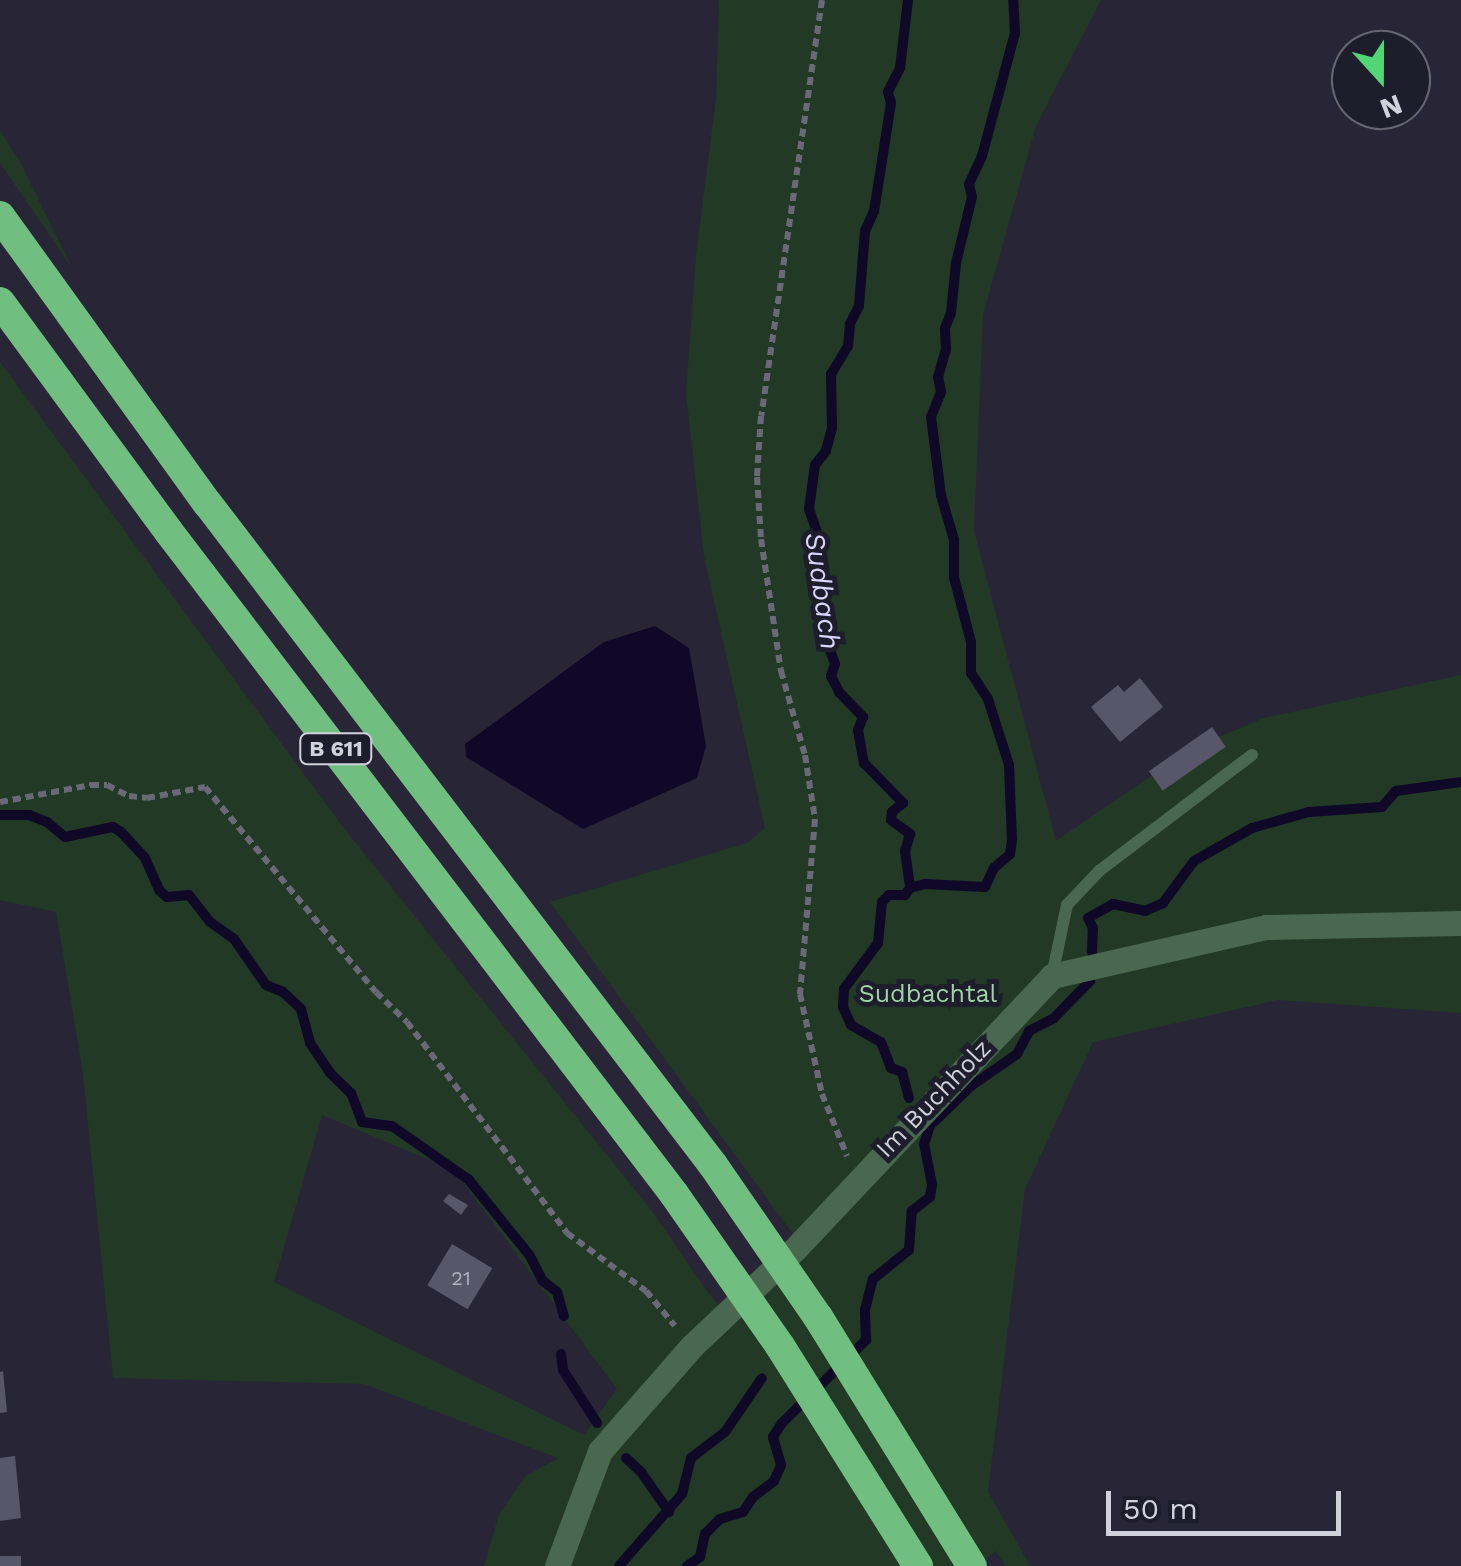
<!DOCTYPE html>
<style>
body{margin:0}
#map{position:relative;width:1461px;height:1566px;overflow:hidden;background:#282636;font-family:"Work Sans",sans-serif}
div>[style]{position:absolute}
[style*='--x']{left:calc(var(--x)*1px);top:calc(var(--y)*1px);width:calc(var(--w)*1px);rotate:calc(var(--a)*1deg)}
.green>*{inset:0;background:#213925}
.water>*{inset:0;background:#0f0826}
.stream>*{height:10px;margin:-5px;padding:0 5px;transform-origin:5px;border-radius:5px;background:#0f0826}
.building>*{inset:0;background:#585669;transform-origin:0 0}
.path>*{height:6px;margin-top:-3px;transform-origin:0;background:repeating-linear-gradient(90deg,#6a6977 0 8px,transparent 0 13px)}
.lane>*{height:12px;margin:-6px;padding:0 6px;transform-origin:6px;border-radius:6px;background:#4a684f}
.street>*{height:25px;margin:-12.5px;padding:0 12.5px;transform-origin:12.5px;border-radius:12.5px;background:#4a684f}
.highway>*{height:30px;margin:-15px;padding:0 15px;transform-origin:15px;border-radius:15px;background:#71bf80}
.highway-bridge>*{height:30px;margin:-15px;padding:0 15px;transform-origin:15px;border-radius:15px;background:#71bf80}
span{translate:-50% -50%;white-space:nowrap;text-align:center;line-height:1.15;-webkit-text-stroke:10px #1e1d2c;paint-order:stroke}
.number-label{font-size:20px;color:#b3b2bf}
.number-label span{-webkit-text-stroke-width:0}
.shield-label span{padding:2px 8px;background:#1e1d2c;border:2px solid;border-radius:8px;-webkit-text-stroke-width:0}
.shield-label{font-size:22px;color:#d1d1dc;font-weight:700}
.park-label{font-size:25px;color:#9cd4a5}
.street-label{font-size:25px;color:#d1d1dc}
.water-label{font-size:28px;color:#d9d6fc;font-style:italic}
.north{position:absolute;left:1331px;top:30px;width:100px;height:100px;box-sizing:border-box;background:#1e1d2c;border:2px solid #666572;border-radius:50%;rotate:159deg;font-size:28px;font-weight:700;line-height:40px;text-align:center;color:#d1d1dc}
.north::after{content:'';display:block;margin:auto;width:35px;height:45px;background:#50d674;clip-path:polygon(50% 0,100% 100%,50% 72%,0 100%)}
.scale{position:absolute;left:1106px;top:1491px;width:235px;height:45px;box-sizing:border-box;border:5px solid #d1d1dc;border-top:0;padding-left:12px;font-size:30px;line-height:35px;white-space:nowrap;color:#d1d1dc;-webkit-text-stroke:8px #1e1d2c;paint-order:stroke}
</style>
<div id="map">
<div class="green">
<i style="clip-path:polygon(evenodd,719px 0,1101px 0,1036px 126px,983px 315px,974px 531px,1056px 841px,1192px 748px,1264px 718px,1461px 675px,1461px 1013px,1278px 1000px,1093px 1042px,1025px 1189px,988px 1492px,1030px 1566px,1005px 1566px,996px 1551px,976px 1566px,484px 1566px,499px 1514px,526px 1476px,558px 1458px,364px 1384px,113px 1378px,83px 1073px,56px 912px,0 900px,0 362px,343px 827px,652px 1211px,709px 1294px,736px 1324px,806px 1252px,550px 902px,747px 843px,765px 828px,704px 556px,686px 393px,696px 255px,716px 99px,719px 0,322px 1115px,454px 1170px,617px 1389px,584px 1435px,274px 1282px,322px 1115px)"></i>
<i style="clip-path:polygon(0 130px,22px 166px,72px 268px,0 163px)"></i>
</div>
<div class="water">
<i style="clip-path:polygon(655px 626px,689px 648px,706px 746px,697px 778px,583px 829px,466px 757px,465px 744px,604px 642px)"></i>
</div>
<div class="stream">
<i style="--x:908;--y:0;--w:68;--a:96.7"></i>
<i style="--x:900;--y:68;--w:27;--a:117"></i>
<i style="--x:888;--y:92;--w:11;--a:75"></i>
<i style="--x:891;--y:103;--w:109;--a:98.9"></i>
<i style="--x:874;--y:211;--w:22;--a:114"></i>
<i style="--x:865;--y:231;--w:75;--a:94.6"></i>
<i style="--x:859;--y:306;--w:20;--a:117"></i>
<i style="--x:850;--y:324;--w:22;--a:95"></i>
<i style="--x:848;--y:346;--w:33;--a:121"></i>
<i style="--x:831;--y:374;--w:54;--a:88.9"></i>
<i style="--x:832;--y:428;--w:24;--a:105"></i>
<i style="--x:826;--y:451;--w:18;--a:128"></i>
<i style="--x:815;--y:465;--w:44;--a:97.8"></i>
<i style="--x:809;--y:509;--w:34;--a:71"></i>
<i style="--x:820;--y:541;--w:60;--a:88.1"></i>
<i style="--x:822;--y:601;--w:25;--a:67"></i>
<i style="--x:832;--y:624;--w:26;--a:94"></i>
<i style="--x:830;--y:650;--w:15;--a:70"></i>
<i style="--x:835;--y:664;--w:13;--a:108"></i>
<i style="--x:831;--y:676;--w:18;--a:63"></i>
<i style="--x:839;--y:692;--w:35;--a:46"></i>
<i style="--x:863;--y:717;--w:14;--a:111"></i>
<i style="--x:858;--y:730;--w:34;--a:80"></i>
<i style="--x:864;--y:763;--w:56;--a:45.7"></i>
<i style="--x:903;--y:803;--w:14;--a:141"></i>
<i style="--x:892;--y:812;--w:8;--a:97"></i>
<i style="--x:891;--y:820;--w:24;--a:36"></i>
<i style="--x:910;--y:834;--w:18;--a:106"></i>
<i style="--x:905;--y:851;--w:37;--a:82"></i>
<i style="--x:910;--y:888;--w:9;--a:126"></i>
<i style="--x:905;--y:895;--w:16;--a:180"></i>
<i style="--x:889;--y:895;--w:10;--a:135"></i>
<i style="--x:882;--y:902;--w:41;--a:95.6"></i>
<i style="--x:878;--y:943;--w:57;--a:126.5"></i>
<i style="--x:844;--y:989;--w:18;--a:93"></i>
<i style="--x:843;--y:1007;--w:20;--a:66"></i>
<i style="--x:851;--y:1025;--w:34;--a:30"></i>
<i style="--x:881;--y:1042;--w:28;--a:69"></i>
<i style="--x:891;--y:1068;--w:12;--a:20"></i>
<i style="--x:902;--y:1072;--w:27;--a:75"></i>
<i style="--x:0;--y:815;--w:29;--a:0"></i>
<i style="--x:29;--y:815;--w:19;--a:21"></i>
<i style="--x:47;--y:822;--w:23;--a:40"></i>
<i style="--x:65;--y:837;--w:49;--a:-11.8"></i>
<i style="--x:113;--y:827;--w:9;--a:32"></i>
<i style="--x:121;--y:832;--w:35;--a:47"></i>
<i style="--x:145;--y:858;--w:36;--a:66"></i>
<i style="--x:160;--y:891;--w:9;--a:41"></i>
<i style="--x:167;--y:897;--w:22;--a:-5"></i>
<i style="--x:189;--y:895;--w:34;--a:52"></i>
<i style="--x:210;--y:922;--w:29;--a:35"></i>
<i style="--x:234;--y:939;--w:56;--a:55.2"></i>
<i style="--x:266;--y:985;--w:18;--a:22"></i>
<i style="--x:283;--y:992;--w:25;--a:43"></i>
<i style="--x:301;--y:1009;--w:35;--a:75"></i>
<i style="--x:310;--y:1043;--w:36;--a:56"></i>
<i style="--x:330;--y:1073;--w:29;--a:44"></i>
<i style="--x:351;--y:1093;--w:31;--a:69"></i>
<i style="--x:362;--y:1122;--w:30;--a:8"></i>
<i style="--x:392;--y:1126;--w:94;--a:35"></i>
<i style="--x:469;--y:1180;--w:97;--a:51.2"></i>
<i style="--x:530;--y:1256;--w:28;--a:63"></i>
<i style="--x:543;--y:1281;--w:18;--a:38"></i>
<i style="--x:557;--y:1292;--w:25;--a:74"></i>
<i style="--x:910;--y:888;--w:16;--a:-15"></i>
<i style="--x:925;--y:884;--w:60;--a:2.9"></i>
<i style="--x:985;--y:887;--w:21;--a:-65"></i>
<i style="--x:994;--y:868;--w:21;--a:-41"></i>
<i style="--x:1010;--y:854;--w:14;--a:-82"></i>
<i style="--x:1012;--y:840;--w:75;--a:-92.3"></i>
<i style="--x:1009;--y:765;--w:69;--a:-107.7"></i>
<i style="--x:988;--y:699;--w:31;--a:-123"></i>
<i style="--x:971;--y:673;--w:31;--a:-90"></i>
<i style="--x:971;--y:642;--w:67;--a:-104.7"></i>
<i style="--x:954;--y:577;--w:37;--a:-90"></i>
<i style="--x:954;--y:540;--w:47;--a:-106.1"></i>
<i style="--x:941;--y:495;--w:79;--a:-97.3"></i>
<i style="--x:931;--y:417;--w:27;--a:-68"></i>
<i style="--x:941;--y:392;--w:15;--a:-101"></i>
<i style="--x:938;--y:377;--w:29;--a:-74"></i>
<i style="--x:946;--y:349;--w:21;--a:-93"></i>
<i style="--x:945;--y:328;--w:16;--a:-68"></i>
<i style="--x:951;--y:313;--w:50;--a:-84.3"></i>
<i style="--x:956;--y:263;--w:68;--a:-76.4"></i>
<i style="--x:972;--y:197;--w:13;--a:-103"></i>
<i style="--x:969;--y:184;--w:31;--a:-65"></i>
<i style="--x:982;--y:156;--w:127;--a:-75"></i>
<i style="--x:1015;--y:33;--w:33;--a:-93"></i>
<i style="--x:1092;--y:952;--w:24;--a:-88"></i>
<i style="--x:1093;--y:928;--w:11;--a:-117"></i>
<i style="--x:1088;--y:918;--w:29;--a:-29"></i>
<i style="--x:1113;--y:904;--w:33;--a:12"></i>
<i style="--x:1145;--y:911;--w:20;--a:-24"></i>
<i style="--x:1163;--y:903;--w:52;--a:-53.6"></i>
<i style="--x:1194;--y:861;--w:67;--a:-29.6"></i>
<i style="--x:1252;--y:828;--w:59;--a:-15.7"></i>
<i style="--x:1309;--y:812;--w:73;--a:-3.9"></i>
<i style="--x:1382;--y:807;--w:21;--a:-49"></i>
<i style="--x:1396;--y:791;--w:66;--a:-7.9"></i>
<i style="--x:934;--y:1122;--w:52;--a:-44.2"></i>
<i style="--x:971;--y:1086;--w:56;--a:-34.8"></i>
<i style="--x:1017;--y:1054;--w:26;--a:-62"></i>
<i style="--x:1029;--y:1031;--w:28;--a:-27"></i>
<i style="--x:1054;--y:1018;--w:52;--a:-45.8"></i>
<i style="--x:561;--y:1354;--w:16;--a:83"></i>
<i style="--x:563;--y:1370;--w:63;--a:57.3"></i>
<i style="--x:626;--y:1458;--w:21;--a:43"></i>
<i style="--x:641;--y:1472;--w:49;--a:55"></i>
<i style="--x:619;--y:1566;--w:96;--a:-48.8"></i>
<i style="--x:682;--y:1494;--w:37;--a:-76"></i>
<i style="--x:691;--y:1458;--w:43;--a:-37.4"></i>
<i style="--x:725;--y:1432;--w:65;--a:-55.6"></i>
<i style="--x:687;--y:1566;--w:16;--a:-35"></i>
<i style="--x:700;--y:1557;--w:24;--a:-78"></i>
<i style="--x:705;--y:1534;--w:21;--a:-45"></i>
<i style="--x:720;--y:1519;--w:24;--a:-17"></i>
<i style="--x:743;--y:1512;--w:18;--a:-56"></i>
<i style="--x:753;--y:1497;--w:26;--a:-37"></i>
<i style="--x:774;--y:1481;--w:17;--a:-66"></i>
<i style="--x:781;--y:1465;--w:29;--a:-106"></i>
<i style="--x:773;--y:1437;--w:15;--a:-58"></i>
<i style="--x:781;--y:1424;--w:120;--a:-44.7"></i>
<i style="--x:866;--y:1340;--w:30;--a:-92"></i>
<i style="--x:865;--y:1310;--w:32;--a:-76"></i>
<i style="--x:873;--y:1279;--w:46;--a:-38.9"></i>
<i style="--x:909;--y:1250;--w:39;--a:-86"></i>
<i style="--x:912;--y:1211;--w:23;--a:-38"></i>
<i style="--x:930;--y:1197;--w:13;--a:-81"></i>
<i style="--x:932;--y:1184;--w:41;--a:-101.3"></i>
<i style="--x:924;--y:1144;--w:25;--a:-72"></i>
</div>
<div class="building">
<i style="clip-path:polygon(1140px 678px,1163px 707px,1120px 742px,1091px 707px,1118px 685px,1124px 692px)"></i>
<i style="left:1212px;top:727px;width:24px;height:77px;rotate:55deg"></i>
<i style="clip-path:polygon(449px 1194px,468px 1205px,461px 1215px,443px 1201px)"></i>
<i style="left:452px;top:1244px;width:47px;height:48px;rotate:31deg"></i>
<i style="clip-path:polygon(3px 1371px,7px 1412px,0 1413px,0 1372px)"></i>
<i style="clip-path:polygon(15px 1456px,21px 1518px,0 1521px,0 1458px)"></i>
<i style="left:0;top:1556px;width:21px;height:10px"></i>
</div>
<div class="path">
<i style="--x:822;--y:0;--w:420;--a:98.3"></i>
<i style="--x:761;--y:416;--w:61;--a:93.8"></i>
<i style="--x:757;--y:477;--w:62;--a:86.3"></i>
<i style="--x:761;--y:539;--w:134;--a:81.4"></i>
<i style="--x:781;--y:671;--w:87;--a:74.1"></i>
<i style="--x:805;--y:755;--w:65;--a:81.1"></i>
<i style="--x:815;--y:819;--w:176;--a:94.9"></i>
<i style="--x:800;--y:994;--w:102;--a:77.6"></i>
<i style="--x:822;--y:1094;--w:67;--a:68"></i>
<i style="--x:0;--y:802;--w:93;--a:-10.6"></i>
<i style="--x:91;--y:785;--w:16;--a:0"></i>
<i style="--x:107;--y:785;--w:25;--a:27"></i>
<i style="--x:129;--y:796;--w:18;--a:6"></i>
<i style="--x:147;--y:798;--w:59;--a:-10.7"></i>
<i style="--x:205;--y:787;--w:267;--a:50.2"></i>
<i style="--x:376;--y:992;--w:43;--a:44.1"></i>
<i style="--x:407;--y:1022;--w:265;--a:52.8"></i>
<i style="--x:567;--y:1233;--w:98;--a:36.3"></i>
<i style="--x:646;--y:1291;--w:45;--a:50.4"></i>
</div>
<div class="lane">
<i style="--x:1052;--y:976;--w:73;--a:-78.1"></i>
<i style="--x:1067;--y:905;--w:47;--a:-46.7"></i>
<i style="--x:1099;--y:871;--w:192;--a:-37.2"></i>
</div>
<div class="street">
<i style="--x:557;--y:1566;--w:123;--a:-69.5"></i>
<i style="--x:600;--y:1451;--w:140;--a:-48.8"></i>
<i style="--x:692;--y:1346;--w:140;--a:-43.3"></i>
<i style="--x:794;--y:1250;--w:376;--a:-46.7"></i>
<i style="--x:1052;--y:976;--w:220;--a:-12.9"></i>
<i style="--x:1266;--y:927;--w:195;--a:-1.2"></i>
</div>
<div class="highway">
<i style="--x:0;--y:216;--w:355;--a:54.2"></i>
<i style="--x:208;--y:504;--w:832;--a:52.62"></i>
<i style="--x:0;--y:302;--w:285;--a:53.7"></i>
<i style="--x:169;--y:532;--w:833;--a:52.66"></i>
</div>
<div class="highway-bridge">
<i style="--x:713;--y:1165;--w:185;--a:55.4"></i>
<i style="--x:818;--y:1317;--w:293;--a:58.3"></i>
<i style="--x:674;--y:1194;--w:185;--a:55.1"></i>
<i style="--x:780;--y:1346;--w:260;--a:57.9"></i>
</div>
<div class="number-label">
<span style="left:461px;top:1278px">21</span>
</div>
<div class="shield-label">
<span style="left:336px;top:749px">B 611</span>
</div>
<div class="park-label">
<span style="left:928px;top:994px">Sudbachtal</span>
</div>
<div class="street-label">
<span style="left:934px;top:1099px;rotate:-46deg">Im Buchholz</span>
</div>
<div class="water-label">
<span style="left:822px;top:591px;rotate:82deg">Sudbach</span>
</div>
<div class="north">N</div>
<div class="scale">50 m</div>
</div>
